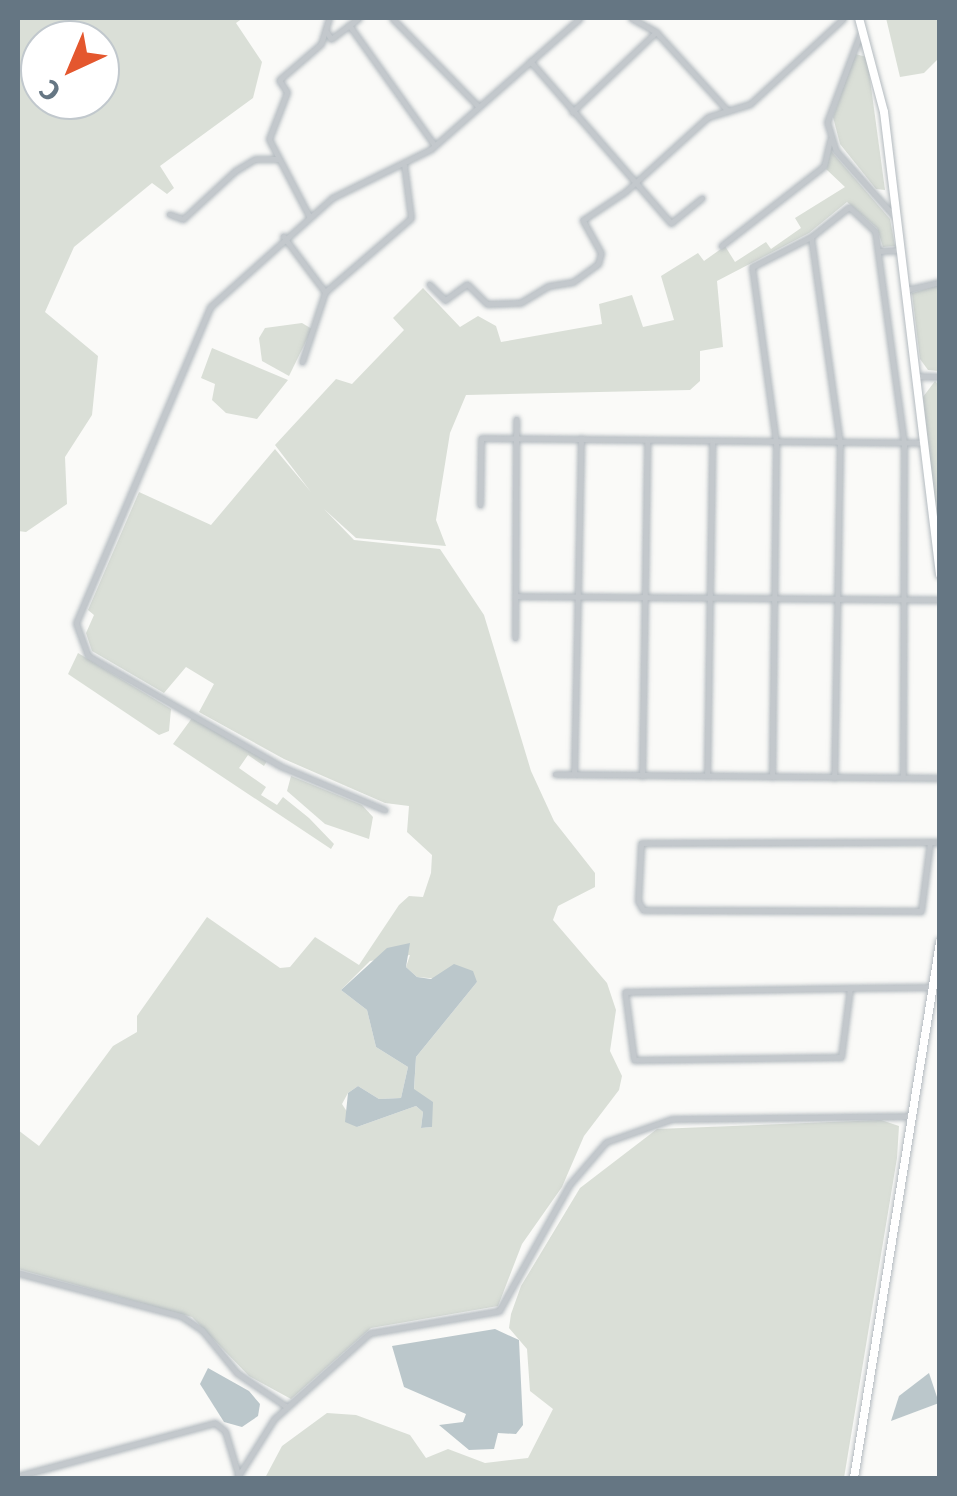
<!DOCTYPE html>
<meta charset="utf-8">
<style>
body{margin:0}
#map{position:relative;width:957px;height:1496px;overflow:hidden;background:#fafaf8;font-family:"Fira Sans",sans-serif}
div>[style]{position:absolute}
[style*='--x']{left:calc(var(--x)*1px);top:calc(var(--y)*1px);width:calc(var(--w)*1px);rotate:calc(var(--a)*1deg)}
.green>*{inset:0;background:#dadfd7}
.water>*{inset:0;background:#bbc7cb}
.roads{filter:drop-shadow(0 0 2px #b3babf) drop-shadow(0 0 2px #b3babf)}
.minor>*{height:5px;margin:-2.5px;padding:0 2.5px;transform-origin:2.5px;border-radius:2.5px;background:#c3c8cc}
.secondary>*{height:8px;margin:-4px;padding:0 4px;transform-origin:4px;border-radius:4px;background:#fff}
span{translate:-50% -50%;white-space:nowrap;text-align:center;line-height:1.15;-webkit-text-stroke:10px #fff;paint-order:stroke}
.frame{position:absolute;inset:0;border:20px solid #657683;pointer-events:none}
.north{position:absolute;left:20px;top:20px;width:100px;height:100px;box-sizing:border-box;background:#fff;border:2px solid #c1c8cd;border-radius:50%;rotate:224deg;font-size:28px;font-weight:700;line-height:40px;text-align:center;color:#657683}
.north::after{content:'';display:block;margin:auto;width:35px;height:45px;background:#e4572e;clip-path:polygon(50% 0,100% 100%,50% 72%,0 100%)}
</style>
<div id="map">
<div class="green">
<i style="clip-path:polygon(evenodd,18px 18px,243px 18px,236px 23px,262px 62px,253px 98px,160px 166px,174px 188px,167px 194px,152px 183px,74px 247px,45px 312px,98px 356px,92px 415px,65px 457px,67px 504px,26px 532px,18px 531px,18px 18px,40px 40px,100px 40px,100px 100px,40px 100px,40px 40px)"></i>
<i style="clip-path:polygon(886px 18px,939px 18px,939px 58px,924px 73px,900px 77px)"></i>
<i style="clip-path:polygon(855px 54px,867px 57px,885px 190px,876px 189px,840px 144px,833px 117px)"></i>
<i style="clip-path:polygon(evenodd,831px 151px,890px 219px,895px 246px,883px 247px,877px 228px,847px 202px,809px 233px,717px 281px,723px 347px,700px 351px,700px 381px,690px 390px,466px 395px,450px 433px,436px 520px,446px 546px,356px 538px,324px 509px,354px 540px,440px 549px,484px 615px,531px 771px,554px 821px,595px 873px,595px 887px,558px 906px,553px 920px,607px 983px,616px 1010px,610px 1051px,622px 1076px,619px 1090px,584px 1136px,562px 1187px,522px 1244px,498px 1306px,371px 1328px,291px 1399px,249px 1376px,192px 1317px,18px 1269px,18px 1130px,39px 1146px,113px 1046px,137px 1032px,137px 1016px,207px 917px,280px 968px,290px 967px,315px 937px,359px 965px,399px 905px,409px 896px,423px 897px,431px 873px,432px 855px,407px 832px,409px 806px,385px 803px,284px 759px,199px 712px,214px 684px,186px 667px,164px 693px,92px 651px,86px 633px,94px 615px,88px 610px,139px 492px,211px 525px,275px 449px,311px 492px,275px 445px,336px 379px,352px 384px,404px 330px,393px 318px,423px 288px,460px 327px,478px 316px,496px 326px,501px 342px,602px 324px,599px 304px,632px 295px,643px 327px,674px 320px,661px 276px,698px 253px,704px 261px,725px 246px,735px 262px,766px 242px,771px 249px,801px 228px,795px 218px,845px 187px,826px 169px,831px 151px,410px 955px,406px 967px,417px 977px,477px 982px,416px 1057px,414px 1090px,432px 1127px,421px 1128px,423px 1112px,416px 1106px,357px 1127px,342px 1104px,348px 1093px,358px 1086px,379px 1099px,401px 1098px,408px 1067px,376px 1047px,367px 1010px,341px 990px,370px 961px,410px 955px)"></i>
<i style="clip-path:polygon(939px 285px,939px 371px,928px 370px,920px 359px,912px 293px)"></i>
<i style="clip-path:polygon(302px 323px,312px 329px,289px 376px,262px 361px,259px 338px,265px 328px)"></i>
<i style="clip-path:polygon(212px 348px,288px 380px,257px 419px,226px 413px,212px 400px,215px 384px,201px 378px)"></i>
<i style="clip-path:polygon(935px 381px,939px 385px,939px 546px,923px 397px)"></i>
<i style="clip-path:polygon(78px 653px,171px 709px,169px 731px,159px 735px,68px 674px)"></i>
<i style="clip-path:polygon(192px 718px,267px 761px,264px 766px,248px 755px,239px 768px,266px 787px,261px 795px,277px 805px,283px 797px,309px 818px,334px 844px,331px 849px,173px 744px)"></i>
<i style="clip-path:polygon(291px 776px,362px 805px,373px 817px,369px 839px,325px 824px,287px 791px)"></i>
<i style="clip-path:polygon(881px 1120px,899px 1126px,897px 1158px,844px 1478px,265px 1478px,282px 1446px,327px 1413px,356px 1415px,410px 1435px,426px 1458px,448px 1449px,485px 1463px,528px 1458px,553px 1409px,530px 1391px,527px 1349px,509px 1328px,511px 1314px,521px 1286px,580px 1188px,657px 1129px)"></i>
</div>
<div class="water">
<i style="clip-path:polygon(410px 943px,406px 967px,417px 977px,431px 979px,454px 964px,473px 971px,477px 982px,416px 1057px,414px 1089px,433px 1102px,432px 1127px,421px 1128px,423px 1112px,416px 1106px,357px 1127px,345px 1122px,348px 1093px,358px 1086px,379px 1099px,401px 1098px,408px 1067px,376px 1047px,367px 1010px,341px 990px,387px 948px)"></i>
<i style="clip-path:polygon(495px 1329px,519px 1340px,523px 1425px,516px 1434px,498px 1433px,494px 1449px,469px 1450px,439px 1425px,463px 1422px,466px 1414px,404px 1387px,392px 1346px)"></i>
<i style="clip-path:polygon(208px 1368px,249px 1391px,260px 1404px,258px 1416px,242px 1427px,224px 1422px,200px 1384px)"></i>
<i style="clip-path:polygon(929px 1373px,939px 1403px,891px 1421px,899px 1396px)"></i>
</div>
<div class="roads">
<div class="minor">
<i style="--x:392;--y:18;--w:122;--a:45.7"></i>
<i style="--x:631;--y:18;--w:29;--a:29"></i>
<i style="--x:656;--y:32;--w:107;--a:47.7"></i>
<i style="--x:349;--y:25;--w:148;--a:54.6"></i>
<i style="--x:862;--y:29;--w:99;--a:110.6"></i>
<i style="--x:827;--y:122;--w:30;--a:73"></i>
<i style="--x:836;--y:151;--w:89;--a:48.2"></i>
<i style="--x:326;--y:31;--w:9;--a:58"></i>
<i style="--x:331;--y:39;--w:35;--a:-37"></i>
<i style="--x:530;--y:61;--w:215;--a:49"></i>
<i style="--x:671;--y:223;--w:40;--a:-39"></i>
<i style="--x:572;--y:112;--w:116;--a:-43.6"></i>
<i style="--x:169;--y:214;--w:15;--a:20"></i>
<i style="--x:183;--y:219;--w:71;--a:-42.7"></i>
<i style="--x:235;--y:171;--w:23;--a:-31"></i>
<i style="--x:255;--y:159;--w:24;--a:0"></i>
<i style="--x:309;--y:216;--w:87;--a:-117.5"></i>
<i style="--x:269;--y:139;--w:50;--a:-69"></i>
<i style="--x:287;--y:92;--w:14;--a:-124"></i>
<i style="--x:279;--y:80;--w:55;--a:-40.6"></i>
<i style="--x:321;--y:44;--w:27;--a:-73"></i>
<i style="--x:283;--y:236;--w:70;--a:53.1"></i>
<i style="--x:811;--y:237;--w:208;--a:82"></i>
<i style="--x:840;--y:443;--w:335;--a:91"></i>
<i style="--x:721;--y:246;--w:130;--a:-37.8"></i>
<i style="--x:824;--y:166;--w:27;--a:-77"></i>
<i style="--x:880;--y:251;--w:21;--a:-3"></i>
<i style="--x:429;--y:284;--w:23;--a:45"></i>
<i style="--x:445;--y:300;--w:27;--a:-36"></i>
<i style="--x:467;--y:284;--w:28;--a:45"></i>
<i style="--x:487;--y:304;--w:33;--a:-2"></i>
<i style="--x:520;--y:303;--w:33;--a:-31"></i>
<i style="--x:548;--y:286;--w:25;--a:-9"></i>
<i style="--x:573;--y:282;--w:31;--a:-36"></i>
<i style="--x:598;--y:264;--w:11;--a:-75"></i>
<i style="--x:601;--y:253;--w:38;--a:-119"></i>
<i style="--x:583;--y:220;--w:50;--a:-33.7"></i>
<i style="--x:625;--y:192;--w:112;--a:-42.1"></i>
<i style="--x:708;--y:117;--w:44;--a:-17.2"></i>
<i style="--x:750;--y:104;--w:127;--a:-42.5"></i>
<i style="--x:906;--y:290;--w:35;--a:-13"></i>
<i style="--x:302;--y:362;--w:74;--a:-71.8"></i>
<i style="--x:325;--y:292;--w:113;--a:-40.7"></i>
<i style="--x:411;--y:218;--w:54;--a:-97.4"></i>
<i style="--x:915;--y:376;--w:25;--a:2"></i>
<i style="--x:480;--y:505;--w:67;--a:-89.1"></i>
<i style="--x:481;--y:438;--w:443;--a:0.6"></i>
<i style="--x:515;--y:596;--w:425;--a:0.5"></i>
<i style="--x:515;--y:638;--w:219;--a:-89.7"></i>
<i style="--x:555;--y:774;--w:385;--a:0.6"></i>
<i style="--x:574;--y:774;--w:336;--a:-88.8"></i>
<i style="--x:642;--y:776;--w:334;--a:-89.1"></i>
<i style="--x:707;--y:776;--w:334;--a:-89.1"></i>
<i style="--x:772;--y:777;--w:335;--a:-89.3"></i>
<i style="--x:776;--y:442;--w:177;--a:-97.8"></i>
<i style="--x:752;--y:267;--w:66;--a:-27"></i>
<i style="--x:811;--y:237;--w:48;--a:-38.3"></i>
<i style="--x:849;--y:207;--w:35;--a:43"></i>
<i style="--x:875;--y:231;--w:215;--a:82.2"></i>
<i style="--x:904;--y:444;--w:333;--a:90.2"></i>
<i style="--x:385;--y:810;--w:112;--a:-157.3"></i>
<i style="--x:282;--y:767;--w:224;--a:-150.2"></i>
<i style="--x:88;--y:656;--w:35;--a:-110"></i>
<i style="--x:76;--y:623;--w:343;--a:-67"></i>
<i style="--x:210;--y:307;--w:164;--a:-41.8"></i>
<i style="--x:332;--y:198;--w:110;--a:-26.3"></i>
<i style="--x:431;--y:149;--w:198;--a:-41.3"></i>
<i style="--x:930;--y:842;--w:70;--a:97.4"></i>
<i style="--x:921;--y:911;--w:278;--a:-179.8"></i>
<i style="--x:643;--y:910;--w:10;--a:-119"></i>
<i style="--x:638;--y:901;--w:58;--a:-87"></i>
<i style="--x:641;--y:843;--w:289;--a:-0.2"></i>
<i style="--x:930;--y:842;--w:10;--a:0"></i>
<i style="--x:850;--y:988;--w:70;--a:97.4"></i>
<i style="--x:841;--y:1057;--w:207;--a:179.2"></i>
<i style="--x:634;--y:1060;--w:69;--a:-97.5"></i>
<i style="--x:625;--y:992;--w:225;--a:-1"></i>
<i style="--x:850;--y:988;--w:82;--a:-0.7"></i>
<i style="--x:18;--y:1273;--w:169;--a:14.8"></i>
<i style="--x:181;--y:1316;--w:25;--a:34"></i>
<i style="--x:202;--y:1330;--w:55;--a:50.9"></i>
<i style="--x:237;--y:1373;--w:60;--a:34.2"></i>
<i style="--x:18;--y:1476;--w:204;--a:-15.1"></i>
<i style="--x:215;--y:1423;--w:13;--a:39"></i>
<i style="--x:225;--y:1431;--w:45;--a:73.2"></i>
<i style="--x:237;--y:1478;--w:70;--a:-57.9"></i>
<i style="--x:274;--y:1419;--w:129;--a:-41.9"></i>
<i style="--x:370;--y:1333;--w:131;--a:-9.7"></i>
<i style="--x:499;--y:1311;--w:144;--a:-60.9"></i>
<i style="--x:569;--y:1185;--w:57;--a:-49.3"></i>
<i style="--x:606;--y:1142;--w:70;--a:-19.2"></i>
<i style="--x:672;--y:1119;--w:241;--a:-0.7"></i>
</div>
<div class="secondary">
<i style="--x:859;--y:18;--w:97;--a:75.1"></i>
<i style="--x:884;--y:112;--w:466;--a:83.1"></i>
<i style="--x:854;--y:1478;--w:543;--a:-80.88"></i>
</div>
</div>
<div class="frame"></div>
<div class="north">С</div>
</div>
